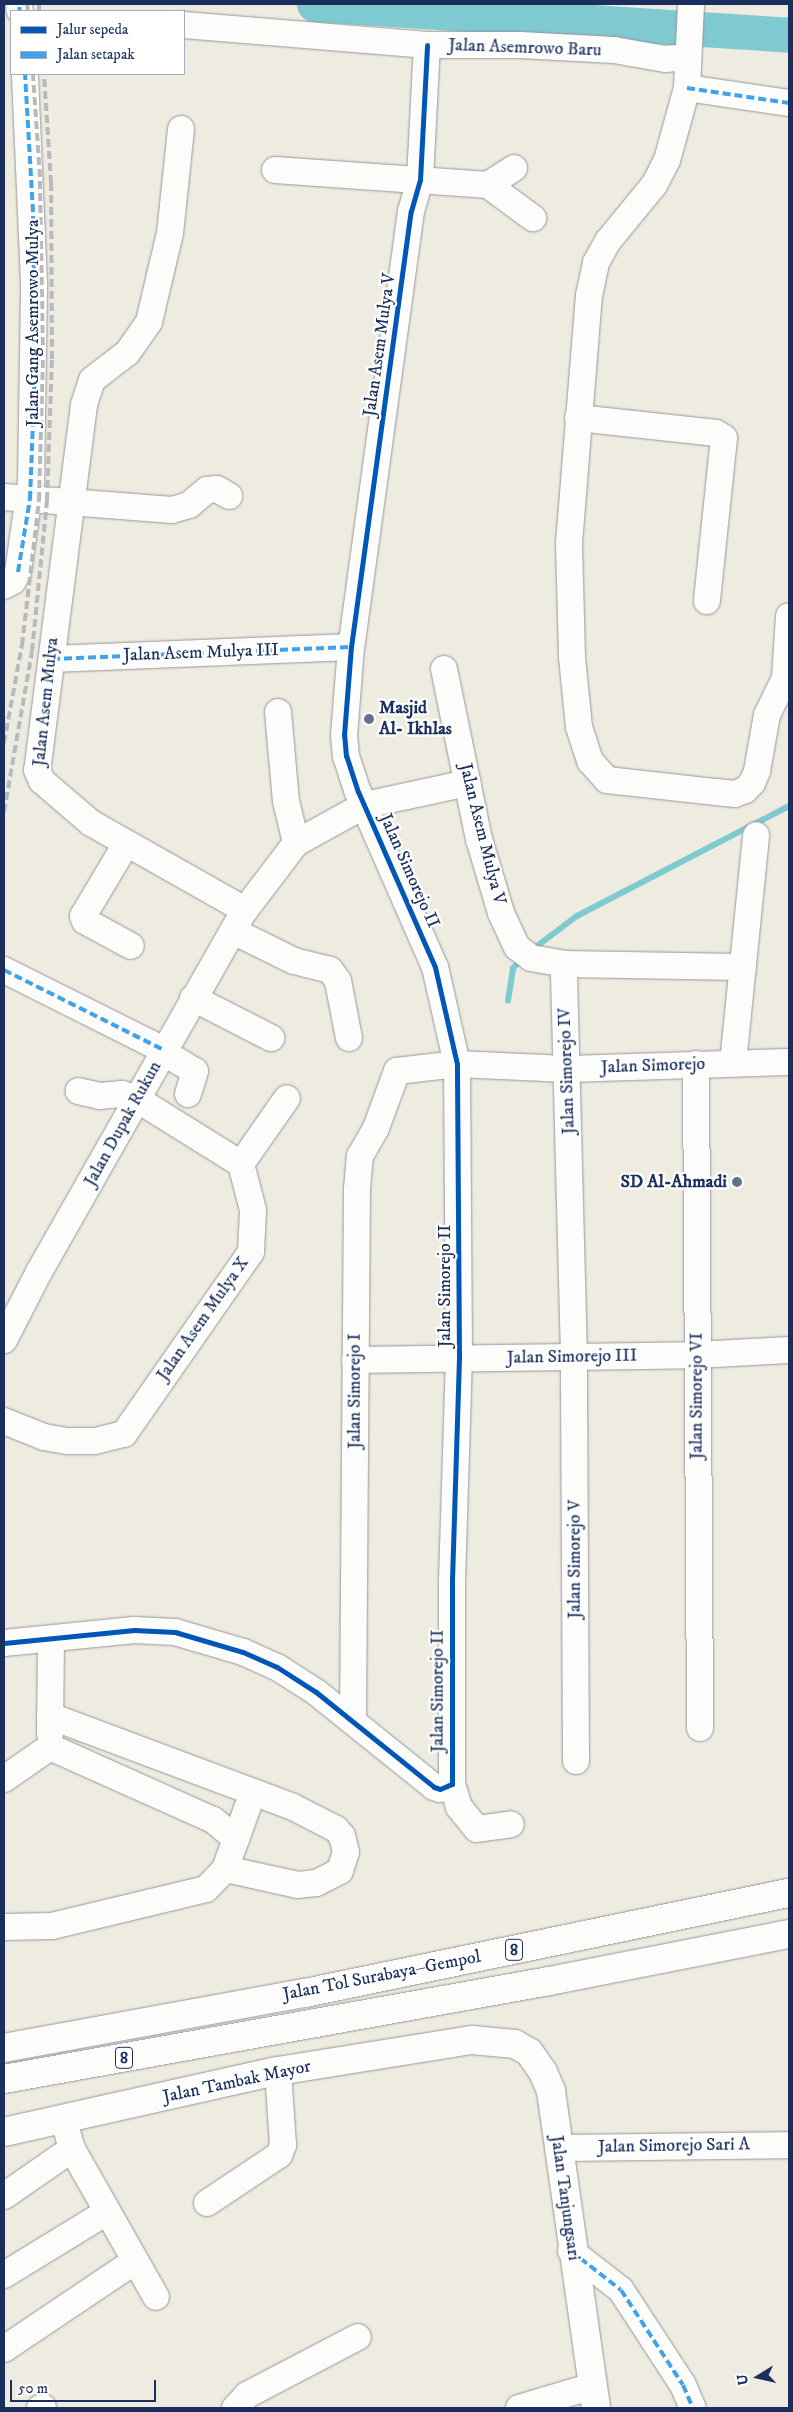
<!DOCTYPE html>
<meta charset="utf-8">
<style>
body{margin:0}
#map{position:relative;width:793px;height:2412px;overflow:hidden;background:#eeece1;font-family:"IM FELL DW Pica",serif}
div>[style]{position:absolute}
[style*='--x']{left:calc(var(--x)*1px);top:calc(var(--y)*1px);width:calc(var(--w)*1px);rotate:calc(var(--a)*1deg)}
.stream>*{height:5.5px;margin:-2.75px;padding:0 2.75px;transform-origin:2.75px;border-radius:2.75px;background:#7fcad0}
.river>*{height:35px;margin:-17.5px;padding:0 17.5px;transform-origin:17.5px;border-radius:17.5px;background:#7fcad0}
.roads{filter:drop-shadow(0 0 1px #95979a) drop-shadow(0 0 1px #95979a)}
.minor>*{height:26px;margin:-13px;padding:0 13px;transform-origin:13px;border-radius:13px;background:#fcfcfa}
.major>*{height:28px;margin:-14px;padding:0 14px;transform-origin:14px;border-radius:14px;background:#fcfcfa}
.highway>*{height:28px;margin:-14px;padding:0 14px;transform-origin:14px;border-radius:14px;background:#fcfcfa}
.rail>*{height:4px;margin-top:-2px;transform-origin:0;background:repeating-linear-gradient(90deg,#b7b9bc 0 8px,transparent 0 12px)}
.quiet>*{height:4px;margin-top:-2px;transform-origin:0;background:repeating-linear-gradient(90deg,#3da3ed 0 8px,transparent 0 12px)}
.cycleway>*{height:5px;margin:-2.5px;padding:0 2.5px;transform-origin:2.5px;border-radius:2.5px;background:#0057b8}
.dots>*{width:14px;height:14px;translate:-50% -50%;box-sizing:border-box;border:2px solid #fff;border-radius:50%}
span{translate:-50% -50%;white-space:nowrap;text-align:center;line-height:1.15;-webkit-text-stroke:4.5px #fff;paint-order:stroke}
.shield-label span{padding:1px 4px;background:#fff;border:1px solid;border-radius:4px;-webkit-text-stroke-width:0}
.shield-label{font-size:16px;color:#1b2f5e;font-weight:700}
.street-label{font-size:18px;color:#1b2f5e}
.poi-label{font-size:18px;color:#1b2f5e;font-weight:700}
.left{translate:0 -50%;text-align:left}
.right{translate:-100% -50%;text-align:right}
.frame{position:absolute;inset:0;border:5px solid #1b2f5e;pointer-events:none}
.legend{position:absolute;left:10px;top:10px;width:175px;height:65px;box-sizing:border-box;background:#fff;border:1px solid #a4acbf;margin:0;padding:6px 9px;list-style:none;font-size:15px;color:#1b2f5e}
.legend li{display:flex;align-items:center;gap:10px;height:25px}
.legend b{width:25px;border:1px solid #a4acbf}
.north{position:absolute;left:733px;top:2352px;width:50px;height:50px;-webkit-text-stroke:4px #fff;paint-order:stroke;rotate:260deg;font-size:14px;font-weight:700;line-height:20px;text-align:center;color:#1b2f5e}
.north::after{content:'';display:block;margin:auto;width:18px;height:22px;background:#1b2f5e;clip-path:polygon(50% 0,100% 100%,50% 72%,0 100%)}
.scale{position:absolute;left:10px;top:2380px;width:146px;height:22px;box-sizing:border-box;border:2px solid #1b2f5e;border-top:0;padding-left:6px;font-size:15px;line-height:18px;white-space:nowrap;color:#1b2f5e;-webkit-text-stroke:4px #fff;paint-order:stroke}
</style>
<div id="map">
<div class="stream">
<i style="--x:532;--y:950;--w:56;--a:-37.1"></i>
<i style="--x:577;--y:916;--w:239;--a:-27.4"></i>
<i style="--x:508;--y:1001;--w:33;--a:-81"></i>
<i style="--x:513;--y:968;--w:12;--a:-42"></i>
</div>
<div class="river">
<i style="--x:314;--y:4;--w:476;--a:3.7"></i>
</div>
<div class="roads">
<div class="minor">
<i style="--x:691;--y:4;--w:84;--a:92.7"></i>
<i style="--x:687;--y:88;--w:75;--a:105.5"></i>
<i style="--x:667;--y:160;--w:28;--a:117"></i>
<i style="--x:654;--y:185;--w:72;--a:129.4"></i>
<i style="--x:608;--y:241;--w:25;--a:119"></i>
<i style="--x:596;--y:263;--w:33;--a:102"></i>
<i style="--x:589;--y:295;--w:249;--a:94.6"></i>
<i style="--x:569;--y:543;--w:114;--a:88.5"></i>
<i style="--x:572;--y:657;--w:70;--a:84.3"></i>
<i style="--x:579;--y:727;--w:36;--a:72"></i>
<i style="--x:590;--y:761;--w:25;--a:48"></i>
<i style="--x:607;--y:780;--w:110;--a:6.3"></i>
<i style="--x:716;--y:792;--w:19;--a:6"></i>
<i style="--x:735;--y:794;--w:11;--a:-22"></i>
<i style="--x:745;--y:790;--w:10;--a:-45"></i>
<i style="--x:752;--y:783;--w:13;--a:-67"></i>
<i style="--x:757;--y:771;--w:57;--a:-79.9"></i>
<i style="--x:767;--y:715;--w:41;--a:-64.1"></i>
<i style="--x:785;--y:678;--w:62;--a:-86.3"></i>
<i style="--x:19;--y:7;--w:4;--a:76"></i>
<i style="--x:184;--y:25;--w:244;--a:4.7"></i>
<i style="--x:427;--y:45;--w:93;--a:0"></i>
<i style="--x:520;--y:45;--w:94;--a:3"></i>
<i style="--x:614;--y:50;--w:52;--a:10"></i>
<i style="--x:665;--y:59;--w:22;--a:-5"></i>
<i style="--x:427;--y:45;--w:135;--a:93"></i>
<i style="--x:420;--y:180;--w:32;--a:106"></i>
<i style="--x:411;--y:211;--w:440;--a:97.8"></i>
<i style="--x:351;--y:647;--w:88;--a:94.5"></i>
<i style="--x:344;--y:735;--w:21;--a:85"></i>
<i style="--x:346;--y:756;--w:38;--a:72"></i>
<i style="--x:358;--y:792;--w:191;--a:66.3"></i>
<i style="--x:435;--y:967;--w:99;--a:77.2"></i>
<i style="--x:457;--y:1064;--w:294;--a:89.6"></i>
<i style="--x:459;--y:1358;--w:222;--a:91.8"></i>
<i style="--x:452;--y:1580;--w:204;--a:90"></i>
<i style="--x:452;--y:1784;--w:24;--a:73"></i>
<i style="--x:459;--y:1807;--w:28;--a:51"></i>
<i style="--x:477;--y:1829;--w:34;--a:-8"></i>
<i style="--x:687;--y:88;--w:103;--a:8.4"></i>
<i style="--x:181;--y:129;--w:105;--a:96"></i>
<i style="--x:170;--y:233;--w:91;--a:103.3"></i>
<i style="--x:149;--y:322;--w:38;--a:125"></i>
<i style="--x:127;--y:353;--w:44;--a:142.4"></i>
<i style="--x:92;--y:380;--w:26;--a:108"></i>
<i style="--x:84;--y:405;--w:368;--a:97.3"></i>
<i style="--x:37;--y:770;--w:12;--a:66"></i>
<i style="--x:42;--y:781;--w:65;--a:40.6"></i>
<i style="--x:91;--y:823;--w:177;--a:29.5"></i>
<i style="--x:275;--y:170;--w:214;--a:4"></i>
<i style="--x:488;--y:185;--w:31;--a:-33"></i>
<i style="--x:488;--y:185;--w:56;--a:36.3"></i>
<i style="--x:578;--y:418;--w:139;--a:6.2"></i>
<i style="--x:716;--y:433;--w:9;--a:32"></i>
<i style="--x:724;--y:438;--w:164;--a:96"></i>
<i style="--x:4;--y:497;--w:169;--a:4.4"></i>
<i style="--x:172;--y:510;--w:18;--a:-16"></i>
<i style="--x:189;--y:505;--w:23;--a:-40"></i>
<i style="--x:207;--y:490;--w:10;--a:-6"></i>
<i style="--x:217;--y:489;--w:14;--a:30"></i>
<i style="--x:4;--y:586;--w:10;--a:-29"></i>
<i style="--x:13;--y:581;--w:10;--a:-61"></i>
<i style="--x:18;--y:572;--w:91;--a:-81.8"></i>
<i style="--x:31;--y:482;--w:200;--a:-89.1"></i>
<i style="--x:34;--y:282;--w:208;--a:-92.5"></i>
<i style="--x:52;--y:659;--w:299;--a:-2.3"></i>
<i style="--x:444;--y:669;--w:174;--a:78.4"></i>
<i style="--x:479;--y:839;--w:77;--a:73.4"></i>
<i style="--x:501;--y:913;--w:38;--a:65"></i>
<i style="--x:517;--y:947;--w:18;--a:38"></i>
<i style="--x:531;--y:958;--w:34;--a:10"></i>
<i style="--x:278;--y:712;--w:89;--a:84.9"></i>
<i style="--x:286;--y:801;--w:43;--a:76.6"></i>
<i style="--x:126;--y:844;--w:84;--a:120.8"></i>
<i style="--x:83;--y:916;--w:5;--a:68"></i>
<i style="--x:85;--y:921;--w:52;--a:28.5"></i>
<i style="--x:233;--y:931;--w:68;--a:26.2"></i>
<i style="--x:294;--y:961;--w:37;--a:14"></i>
<i style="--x:330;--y:970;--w:14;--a:54"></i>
<i style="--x:338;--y:981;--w:58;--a:79.1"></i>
<i style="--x:4;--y:970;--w:179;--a:26.6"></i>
<i style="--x:193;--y:998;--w:88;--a:27.1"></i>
<i style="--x:163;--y:1052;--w:37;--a:31"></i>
<i style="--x:195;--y:1071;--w:24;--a:107"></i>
<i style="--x:733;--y:1063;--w:229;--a:-84.2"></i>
<i style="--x:696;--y:1064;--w:664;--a:89.65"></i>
<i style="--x:241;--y:1164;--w:80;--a:-55.1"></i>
<i style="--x:4;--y:1340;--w:76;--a:-62.8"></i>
<i style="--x:39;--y:1272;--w:417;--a:-60.4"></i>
<i style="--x:245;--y:910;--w:84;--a:-52.7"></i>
<i style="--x:296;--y:843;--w:79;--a:-28.8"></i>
<i style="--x:365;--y:805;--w:105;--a:-12.1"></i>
<i style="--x:355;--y:1360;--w:341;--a:-0.8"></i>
<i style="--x:696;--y:1355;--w:93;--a:-3.1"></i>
<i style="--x:4;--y:1421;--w:43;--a:21.8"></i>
<i style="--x:44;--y:1437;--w:23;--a:10"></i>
<i style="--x:67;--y:1441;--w:28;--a:0"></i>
<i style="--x:95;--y:1441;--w:30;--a:-14"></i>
<i style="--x:124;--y:1434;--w:222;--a:-55.1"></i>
<i style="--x:251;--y:1252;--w:42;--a:-87.3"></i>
<i style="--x:253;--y:1210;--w:48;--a:-104.6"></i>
<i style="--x:241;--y:1164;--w:121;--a:-148.1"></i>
<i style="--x:138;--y:1100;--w:17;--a:-159"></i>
<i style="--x:122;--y:1094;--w:22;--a:175"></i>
<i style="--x:100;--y:1096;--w:22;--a:-167"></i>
<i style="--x:4;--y:1643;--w:131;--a:-5.7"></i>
<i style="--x:134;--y:1630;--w:41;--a:2.8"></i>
<i style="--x:175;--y:1632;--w:71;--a:16.4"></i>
<i style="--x:243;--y:1652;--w:37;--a:24"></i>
<i style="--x:277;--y:1667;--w:46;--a:32.7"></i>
<i style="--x:316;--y:1692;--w:151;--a:38.8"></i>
<i style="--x:434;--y:1787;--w:6;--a:18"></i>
<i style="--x:440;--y:1789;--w:13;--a:-23"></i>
<i style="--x:50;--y:1716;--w:259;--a:20.5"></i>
<i style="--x:293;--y:1807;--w:48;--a:27.1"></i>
<i style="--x:336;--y:1829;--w:9;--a:49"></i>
<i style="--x:342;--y:1836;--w:16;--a:76"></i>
<i style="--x:346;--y:1852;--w:20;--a:108"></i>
<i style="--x:340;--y:1871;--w:27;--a:153"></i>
<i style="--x:316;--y:1883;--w:18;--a:174"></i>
<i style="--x:298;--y:1885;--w:75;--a:-167.6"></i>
<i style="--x:353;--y:1720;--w:531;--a:-89.57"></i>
<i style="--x:357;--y:1189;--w:33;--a:-85"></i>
<i style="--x:360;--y:1156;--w:32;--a:-60"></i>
<i style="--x:376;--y:1128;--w:61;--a:-69.8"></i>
<i style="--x:397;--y:1071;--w:60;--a:-6.7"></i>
<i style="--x:457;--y:1064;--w:110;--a:2.6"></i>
<i style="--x:567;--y:1069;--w:222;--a:-1.8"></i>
<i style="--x:50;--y:1734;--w:95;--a:-89.4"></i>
<i style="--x:576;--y:1761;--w:404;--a:-90.3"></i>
<i style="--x:574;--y:1357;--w:393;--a:-91.5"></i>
<i style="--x:564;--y:964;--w:179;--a:1"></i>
<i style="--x:4;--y:1779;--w:56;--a:-34.8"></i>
<i style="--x:236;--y:1839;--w:50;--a:-70.1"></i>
<i style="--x:4;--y:1927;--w:48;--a:-1.2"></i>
<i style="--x:52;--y:1926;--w:158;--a:-13.5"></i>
<i style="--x:206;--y:1889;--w:28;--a:-46"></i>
<i style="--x:225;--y:1869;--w:32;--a:-70"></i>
<i style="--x:236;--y:1839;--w:30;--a:-140"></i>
<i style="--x:213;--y:1820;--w:179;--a:-155.9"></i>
<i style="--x:64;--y:2120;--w:30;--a:75"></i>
<i style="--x:72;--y:2149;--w:170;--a:60.4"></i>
<i style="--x:558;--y:2148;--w:231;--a:-0.7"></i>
<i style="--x:4;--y:2196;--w:83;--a:-34.7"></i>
<i style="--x:207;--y:2203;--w:87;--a:-33.7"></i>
<i style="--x:279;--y:2155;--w:11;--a:-68"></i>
<i style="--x:283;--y:2145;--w:74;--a:-93.9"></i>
<i style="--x:571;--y:2251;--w:63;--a:38"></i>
<i style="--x:621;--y:2290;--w:113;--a:56.9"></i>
<i style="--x:683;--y:2385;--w:25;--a:67"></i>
<i style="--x:4;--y:2275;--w:121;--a:-31.5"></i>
<i style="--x:4;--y:2349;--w:158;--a:-33.9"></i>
<i style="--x:40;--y:2408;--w:3;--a:-18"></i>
<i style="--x:235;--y:2408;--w:18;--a:-47"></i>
<i style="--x:247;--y:2395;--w:125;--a:-27.6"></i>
<i style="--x:519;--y:2408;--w:77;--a:-16.6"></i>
</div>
<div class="major">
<i style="--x:4;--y:2132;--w:281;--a:-12.6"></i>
<i style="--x:278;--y:2071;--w:196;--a:-9.1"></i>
<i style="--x:472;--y:2040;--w:43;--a:5.3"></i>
<i style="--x:515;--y:2044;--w:16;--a:30"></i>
<i style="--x:529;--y:2052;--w:24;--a:55"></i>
<i style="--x:543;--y:2072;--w:21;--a:67"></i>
<i style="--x:551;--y:2091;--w:320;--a:81.9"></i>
</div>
<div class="highway">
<i style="--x:4;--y:2048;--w:306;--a:-10.4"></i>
<i style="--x:305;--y:1993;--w:494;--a:-11.7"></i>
<i style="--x:4;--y:2079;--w:554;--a:-10.19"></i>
<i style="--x:549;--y:1981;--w:245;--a:-11.1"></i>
</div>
</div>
<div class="rail">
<i style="--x:27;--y:4;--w:7;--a:82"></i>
<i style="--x:39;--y:4;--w:7;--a:90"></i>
<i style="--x:4;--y:743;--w:100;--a:-79.6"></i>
<i style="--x:22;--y:645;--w:146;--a:-83.3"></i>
<i style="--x:39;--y:500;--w:143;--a:-88.4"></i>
<i style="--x:43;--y:357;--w:180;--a:-91"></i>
<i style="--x:40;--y:177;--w:103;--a:-93.9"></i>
<i style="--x:4;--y:812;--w:163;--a:-80.1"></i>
<i style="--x:32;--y:651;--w:152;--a:-84.3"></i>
<i style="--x:47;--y:500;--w:141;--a:-88"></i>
<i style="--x:52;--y:359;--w:176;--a:-90.3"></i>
<i style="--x:51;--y:183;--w:109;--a:-93.7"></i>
</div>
<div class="quiet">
<i style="--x:19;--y:7;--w:4;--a:76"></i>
<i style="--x:687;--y:88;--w:103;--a:8.4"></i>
<i style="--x:18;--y:572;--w:74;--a:-80.7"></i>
<i style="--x:30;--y:499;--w:131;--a:-87.8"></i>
<i style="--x:35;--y:368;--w:156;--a:-90.7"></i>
<i style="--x:33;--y:212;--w:138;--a:-93.3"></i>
<i style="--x:52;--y:659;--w:299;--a:-2.3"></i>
<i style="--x:4;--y:970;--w:179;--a:26.6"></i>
<i style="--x:571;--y:2251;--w:63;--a:38"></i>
<i style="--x:621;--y:2290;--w:113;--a:56.9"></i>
<i style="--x:683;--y:2385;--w:25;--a:67"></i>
</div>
<div class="cycleway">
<i style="--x:4;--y:1643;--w:131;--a:-5.7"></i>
<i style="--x:134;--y:1630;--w:41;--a:2.8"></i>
<i style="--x:175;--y:1632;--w:71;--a:16.4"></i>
<i style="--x:243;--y:1652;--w:37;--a:24"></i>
<i style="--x:277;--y:1667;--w:46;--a:32.7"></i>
<i style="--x:316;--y:1692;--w:151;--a:38.8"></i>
<i style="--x:434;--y:1787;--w:6;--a:18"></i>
<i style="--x:440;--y:1789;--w:13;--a:-23"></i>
<i style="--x:452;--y:1784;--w:204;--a:-90"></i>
<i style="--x:452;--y:1580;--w:222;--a:-88.2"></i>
<i style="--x:459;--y:1358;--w:294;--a:-90.4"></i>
<i style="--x:457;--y:1064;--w:99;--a:-102.8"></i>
<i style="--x:435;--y:967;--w:191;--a:-113.7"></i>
<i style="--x:358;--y:792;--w:38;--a:-108"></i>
<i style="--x:346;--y:756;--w:21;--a:-95"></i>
<i style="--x:344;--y:735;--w:88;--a:-85.5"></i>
<i style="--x:351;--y:647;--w:440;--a:-82.2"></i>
<i style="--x:411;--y:211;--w:32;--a:-74"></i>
<i style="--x:420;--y:180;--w:135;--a:-87"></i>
</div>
<div class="dots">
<i style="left:369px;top:719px;background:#65718c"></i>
<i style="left:737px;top:1182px;background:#65718c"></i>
</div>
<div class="shield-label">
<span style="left:514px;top:1950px">8</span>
<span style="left:124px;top:2058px">8</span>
</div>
<div class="street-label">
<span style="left:525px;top:48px;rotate:2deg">Jalan Asemrowo Baru</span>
<span style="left:33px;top:323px;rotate:-90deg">Jalan Gang Asemrowo Mulya</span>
<span style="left:380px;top:345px;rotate:-82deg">Jalan Asem Mulya V</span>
<span style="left:201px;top:653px;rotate:-2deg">Jalan Asem Mulya III</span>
<span style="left:46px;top:702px;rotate:-84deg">Jalan Asem Mulya</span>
<span style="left:482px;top:834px;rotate:76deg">Jalan Asem Mulya V</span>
<span style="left:409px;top:871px;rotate:66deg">Jalan Simorejo II</span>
<span style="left:653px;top:1066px;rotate:-2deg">Jalan Simorejo</span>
<span style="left:567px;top:1071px;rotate:-92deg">Jalan Simorejo IV</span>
<span style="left:123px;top:1124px;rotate:-61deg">Jalan Dupak Rukun</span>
<span style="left:445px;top:1286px;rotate:-90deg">Jalan Simorejo II</span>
<span style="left:203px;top:1319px;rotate:-55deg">Jalan Asem Mulya X</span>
<span style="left:572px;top:1357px;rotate:-1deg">Jalan Simorejo III</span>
<span style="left:355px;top:1391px;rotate:-90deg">Jalan Simorejo I</span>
<span style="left:697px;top:1396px;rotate:-90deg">Jalan Simorejo VI</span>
<span style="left:575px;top:1559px;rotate:-90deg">Jalan Simorejo V</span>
<span style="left:438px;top:1691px;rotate:-90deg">Jalan Simorejo II</span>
<span style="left:382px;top:1976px;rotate:-11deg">Jalan Tol Surabaya–Gempol</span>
<span style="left:237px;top:2082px;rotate:-12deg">Jalan Tambak Mayor</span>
<span style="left:674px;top:2146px;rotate:-1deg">Jalan Simorejo Sari A</span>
<span style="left:565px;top:2198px;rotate:82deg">Jalan Tanjungsari</span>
</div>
<div class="poi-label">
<span class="left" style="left:379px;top:719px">Masjid<br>Al- Ikhlas</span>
<span class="right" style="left:727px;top:1182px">SD Al-Ahmadi</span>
</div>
<div class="frame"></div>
<ul class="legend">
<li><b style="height:6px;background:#0057b8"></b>Jalur sepeda</li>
<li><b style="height:6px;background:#3da3ed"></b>Jalan setapak</li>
</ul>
<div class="north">U</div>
<div class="scale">50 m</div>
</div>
